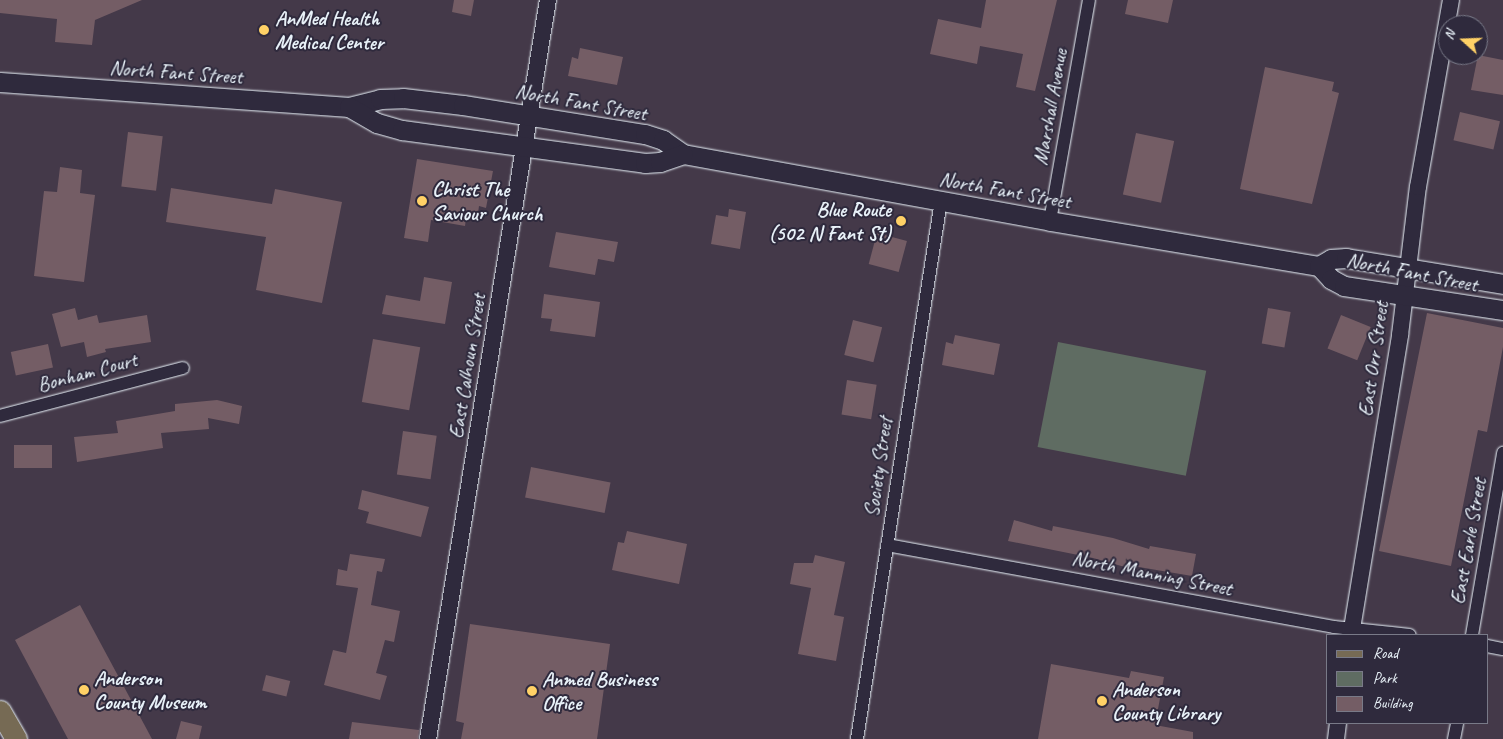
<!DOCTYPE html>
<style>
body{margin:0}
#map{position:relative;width:1503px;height:739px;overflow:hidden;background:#443949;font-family:Caveat,sans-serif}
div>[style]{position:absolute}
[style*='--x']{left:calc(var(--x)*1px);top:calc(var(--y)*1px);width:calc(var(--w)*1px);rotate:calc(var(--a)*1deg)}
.green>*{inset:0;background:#5f6c62;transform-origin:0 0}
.building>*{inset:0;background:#745d65;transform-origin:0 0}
.roads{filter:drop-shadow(0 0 1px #e8f1f8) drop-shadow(0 0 1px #e8f1f8)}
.minor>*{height:12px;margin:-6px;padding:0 6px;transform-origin:6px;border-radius:6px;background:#2f2a3d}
.tertiary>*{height:16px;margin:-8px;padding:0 8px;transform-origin:8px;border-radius:8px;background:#2f2a3d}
.secondary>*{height:19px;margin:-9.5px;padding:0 9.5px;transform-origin:9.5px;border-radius:9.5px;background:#2f2a3d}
.primary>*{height:21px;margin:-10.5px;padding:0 10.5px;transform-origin:10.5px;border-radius:10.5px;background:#766a54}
.dots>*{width:14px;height:14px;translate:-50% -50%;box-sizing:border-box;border:2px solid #2f2a3d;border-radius:50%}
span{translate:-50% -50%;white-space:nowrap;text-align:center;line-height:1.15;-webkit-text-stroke:4px #2f2a3d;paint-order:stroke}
.poi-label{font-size:21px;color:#e8f1f8;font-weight:700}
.left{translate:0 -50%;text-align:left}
.right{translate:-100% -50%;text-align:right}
.street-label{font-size:21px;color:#e8f1f8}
.legend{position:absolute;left:1326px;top:634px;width:162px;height:90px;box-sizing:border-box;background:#2f2a3d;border:1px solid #797a88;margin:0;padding:6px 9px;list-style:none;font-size:15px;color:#e8f1f8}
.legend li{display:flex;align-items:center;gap:10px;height:25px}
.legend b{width:25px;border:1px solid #797a88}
.north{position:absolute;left:1438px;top:15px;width:50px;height:50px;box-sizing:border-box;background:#2f2a3d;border:1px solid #797a88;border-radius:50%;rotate:290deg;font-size:14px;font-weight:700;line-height:20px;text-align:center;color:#e8f1f8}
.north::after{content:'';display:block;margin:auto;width:18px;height:22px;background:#ffd166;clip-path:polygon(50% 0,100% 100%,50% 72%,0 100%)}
</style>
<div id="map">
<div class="green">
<i style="left:1058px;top:342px;width:151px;height:107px;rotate:11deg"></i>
</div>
<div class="building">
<i style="clip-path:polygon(0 0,142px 0,95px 20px,92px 45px,55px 42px,57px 19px,0 13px)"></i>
<i style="clip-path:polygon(454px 0,474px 0,471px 16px,452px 12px)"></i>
<i style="clip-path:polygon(986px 0,1057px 0,1035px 91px,1016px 87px,1023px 54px,980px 46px,977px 64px,930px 54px,938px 19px,981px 28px)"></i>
<i style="clip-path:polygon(1128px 0,1173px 0,1168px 23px,1125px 14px)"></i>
<i style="clip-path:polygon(580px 48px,623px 57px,617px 85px,568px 76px,572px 57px,578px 59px)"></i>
<i style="clip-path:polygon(1478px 55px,1503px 60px,1503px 95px,1471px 90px)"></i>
<i style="clip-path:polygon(1265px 67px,1334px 82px,1332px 91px,1339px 93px,1312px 204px,1240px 189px)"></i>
<i style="left:1460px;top:112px;width:41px;height:29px;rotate:13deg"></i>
<i style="left:128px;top:132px;width:35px;height:55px;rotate:7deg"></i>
<i style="left:1136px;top:133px;width:39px;height:63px;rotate:12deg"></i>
<i style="clip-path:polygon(417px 159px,493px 171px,486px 208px,479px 206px,477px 221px,466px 219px,465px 226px,431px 220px,428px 242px,404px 238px)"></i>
<i style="clip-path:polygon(60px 167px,82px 170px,80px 193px,95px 195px,84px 282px,34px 276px,44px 191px,57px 192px)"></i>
<i style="clip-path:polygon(171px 188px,272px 204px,275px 189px,342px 202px,322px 303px,256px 290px,266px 237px,166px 222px)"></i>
<i style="clip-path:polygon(729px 209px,746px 212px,740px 249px,711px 244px,716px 215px,728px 217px)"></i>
<i style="clip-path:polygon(556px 232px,618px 242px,614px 262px,598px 259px,595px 275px,549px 267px)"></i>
<i style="left:877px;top:233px;width:31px;height:32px;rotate:15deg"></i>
<i style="clip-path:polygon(424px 277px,452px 282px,445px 324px,382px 314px,386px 295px,420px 301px)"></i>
<i style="clip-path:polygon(544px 294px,600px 302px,595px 337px,550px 331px,552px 319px,541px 318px)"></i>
<i style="clip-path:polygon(75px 308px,78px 320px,97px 315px,99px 323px,147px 315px,151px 342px,105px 349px,106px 352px,87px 357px,84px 342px,61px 347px,52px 314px)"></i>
<i style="left:1268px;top:308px;width:23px;height:36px;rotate:10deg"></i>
<i style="clip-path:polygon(1427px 313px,1503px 328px,1503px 347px,1487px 432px,1478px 430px,1451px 566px,1379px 551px)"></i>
<i style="left:1341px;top:315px;width:32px;height:36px;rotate:22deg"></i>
<i style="left:853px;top:320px;width:30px;height:36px;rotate:14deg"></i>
<i style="clip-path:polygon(955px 335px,1000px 344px,994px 375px,942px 365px,946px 342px,953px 344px)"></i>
<i style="left:373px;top:339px;width:48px;height:64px;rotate:10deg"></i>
<i style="left:48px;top:344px;width:24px;height:38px;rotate:78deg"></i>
<i style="left:847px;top:380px;width:30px;height:35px;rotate:9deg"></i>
<i style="clip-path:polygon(217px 400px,242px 406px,239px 424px,208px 418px,209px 429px,161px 433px,163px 448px,77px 462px,74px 437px,118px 433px,116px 421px,175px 411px,175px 404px)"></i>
<i style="left:403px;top:431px;width:34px;height:44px;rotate:8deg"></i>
<i style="left:14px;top:445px;width:38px;height:23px"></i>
<i style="left:531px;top:467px;width:81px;height:31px;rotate:11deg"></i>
<i style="clip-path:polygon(362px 490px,429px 507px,421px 537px,366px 523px,369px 512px,358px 509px)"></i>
<i style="clip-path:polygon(1014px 520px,1052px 531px,1053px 526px,1113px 538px,1149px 549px,1150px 546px,1196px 554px,1192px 576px,1133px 566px,1132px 569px,1093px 558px,1008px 541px)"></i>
<i style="clip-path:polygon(627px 531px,687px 544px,679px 584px,612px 570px,618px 542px,624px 543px)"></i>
<i style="clip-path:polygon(350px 554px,385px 559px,382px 572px,377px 571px,371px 605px,400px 611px,394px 642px,385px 640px,376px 673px,387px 676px,380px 700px,324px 685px,333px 650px,346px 653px,358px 588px,336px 585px,338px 569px,347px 571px)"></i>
<i style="clip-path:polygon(815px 555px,845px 562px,834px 615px,844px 617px,836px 661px,798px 654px,811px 588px,790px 584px,794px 563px,813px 563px)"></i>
<i style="clip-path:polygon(80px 605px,152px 739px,68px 739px,15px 640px)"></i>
<i style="clip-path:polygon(470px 624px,610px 644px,597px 739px,461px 739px,464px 723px,456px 721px)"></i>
<i style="clip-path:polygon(1051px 664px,1129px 678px,1131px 671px,1164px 677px,1155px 725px,1193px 732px,1193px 739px,1038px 739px)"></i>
<i style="left:266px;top:675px;width:25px;height:16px;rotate:14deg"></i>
<i style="clip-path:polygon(181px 721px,202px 726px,199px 739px,176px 739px)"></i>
<i style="clip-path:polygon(352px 722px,419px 730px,418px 739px,349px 739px)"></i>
</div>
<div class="roads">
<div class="minor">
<i style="--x:1050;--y:221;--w:224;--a:-80"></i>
<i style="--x:0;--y:416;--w:189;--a:-14.7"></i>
<i style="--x:887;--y:545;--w:454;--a:10.4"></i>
<i style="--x:1334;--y:627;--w:76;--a:6"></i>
<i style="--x:1472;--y:635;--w:185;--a:-80.3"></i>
<i style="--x:1487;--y:646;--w:16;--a:11"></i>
<i style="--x:857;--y:739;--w:545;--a:-81.13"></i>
<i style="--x:1454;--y:739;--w:16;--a:-79"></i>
</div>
<div class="tertiary">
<i style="--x:1351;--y:635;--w:304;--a:-80.7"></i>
<i style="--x:1400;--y:335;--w:149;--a:-83.1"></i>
<i style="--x:1418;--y:187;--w:190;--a:-80"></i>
<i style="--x:428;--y:739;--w:749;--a:-80.78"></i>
<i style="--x:1336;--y:739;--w:16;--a:-83"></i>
</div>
<div class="secondary">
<i style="--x:0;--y:82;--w:350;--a:4.1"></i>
<i style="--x:349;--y:107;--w:32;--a:-14"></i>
<i style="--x:380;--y:99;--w:23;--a:-2"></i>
<i style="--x:403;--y:98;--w:60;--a:6.7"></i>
<i style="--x:463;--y:105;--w:184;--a:9.1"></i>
<i style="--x:645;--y:134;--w:19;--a:18"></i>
<i style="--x:663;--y:140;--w:24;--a:35"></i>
<i style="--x:683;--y:154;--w:373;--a:10.3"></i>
<i style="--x:1050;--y:221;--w:273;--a:9.5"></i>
<i style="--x:1319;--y:266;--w:14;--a:-30"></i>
<i style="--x:1331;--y:259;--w:15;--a:-4"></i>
<i style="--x:1346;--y:258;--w:159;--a:9.4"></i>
<i style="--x:349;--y:107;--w:32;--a:30"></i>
<i style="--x:377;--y:123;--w:26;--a:16"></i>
<i style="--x:402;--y:130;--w:245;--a:7.7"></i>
<i style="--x:645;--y:163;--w:15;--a:-4"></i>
<i style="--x:660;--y:162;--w:24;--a:-19"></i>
<i style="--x:1319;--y:266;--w:18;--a:47"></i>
<i style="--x:1331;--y:279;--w:15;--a:28"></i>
<i style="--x:1344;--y:286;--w:161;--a:8.6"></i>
</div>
<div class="primary">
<i style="--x:0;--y:711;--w:32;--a:60"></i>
</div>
</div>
<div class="dots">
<i style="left:264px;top:30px;background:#ffd166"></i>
<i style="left:422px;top:201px;background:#ffd166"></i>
<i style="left:901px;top:221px;background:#ffd166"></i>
<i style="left:84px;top:690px;background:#ffd166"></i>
<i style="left:532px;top:691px;background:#ffd166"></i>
<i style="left:1102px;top:701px;background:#ffd166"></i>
</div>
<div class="poi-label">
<span class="left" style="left:275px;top:30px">AnMed Health<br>Medical Center</span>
<span class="left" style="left:432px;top:201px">Christ The<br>Saviour Church</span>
<span class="right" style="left:891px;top:221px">Blue Route<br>(502 N Fant St)</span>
<span class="left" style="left:94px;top:690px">Anderson<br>County Museum</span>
<span class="left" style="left:542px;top:691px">Anmed Business<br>Office</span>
<span class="left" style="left:1112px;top:701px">Anderson<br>County Library</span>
</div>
<div class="street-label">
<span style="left:176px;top:72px;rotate:4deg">North Fant Street</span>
<span style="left:581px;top:102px;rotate:10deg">North Fant Street</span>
<span style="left:1050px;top:107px;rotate:-80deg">Marshall Avenue</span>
<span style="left:1005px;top:190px;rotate:10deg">North Fant Street</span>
<span style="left:1412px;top:272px;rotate:11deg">North Fant Street</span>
<span style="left:1373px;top:359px;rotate:-82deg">East Orr Street</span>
<span style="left:467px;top:366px;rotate:-81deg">East Calhoun Street</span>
<span style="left:87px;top:372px;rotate:-15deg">Bonham Court</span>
<span style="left:878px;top:467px;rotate:-82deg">Society Street</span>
<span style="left:1468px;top:541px;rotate:-80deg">East Earle Street</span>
<span style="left:1152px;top:573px;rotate:11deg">North Manning Street</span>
</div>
<ul class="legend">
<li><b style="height:6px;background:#766a54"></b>Road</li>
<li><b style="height:14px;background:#5f6c62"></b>Park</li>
<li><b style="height:14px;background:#745d65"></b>Building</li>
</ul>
<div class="north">N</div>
</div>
